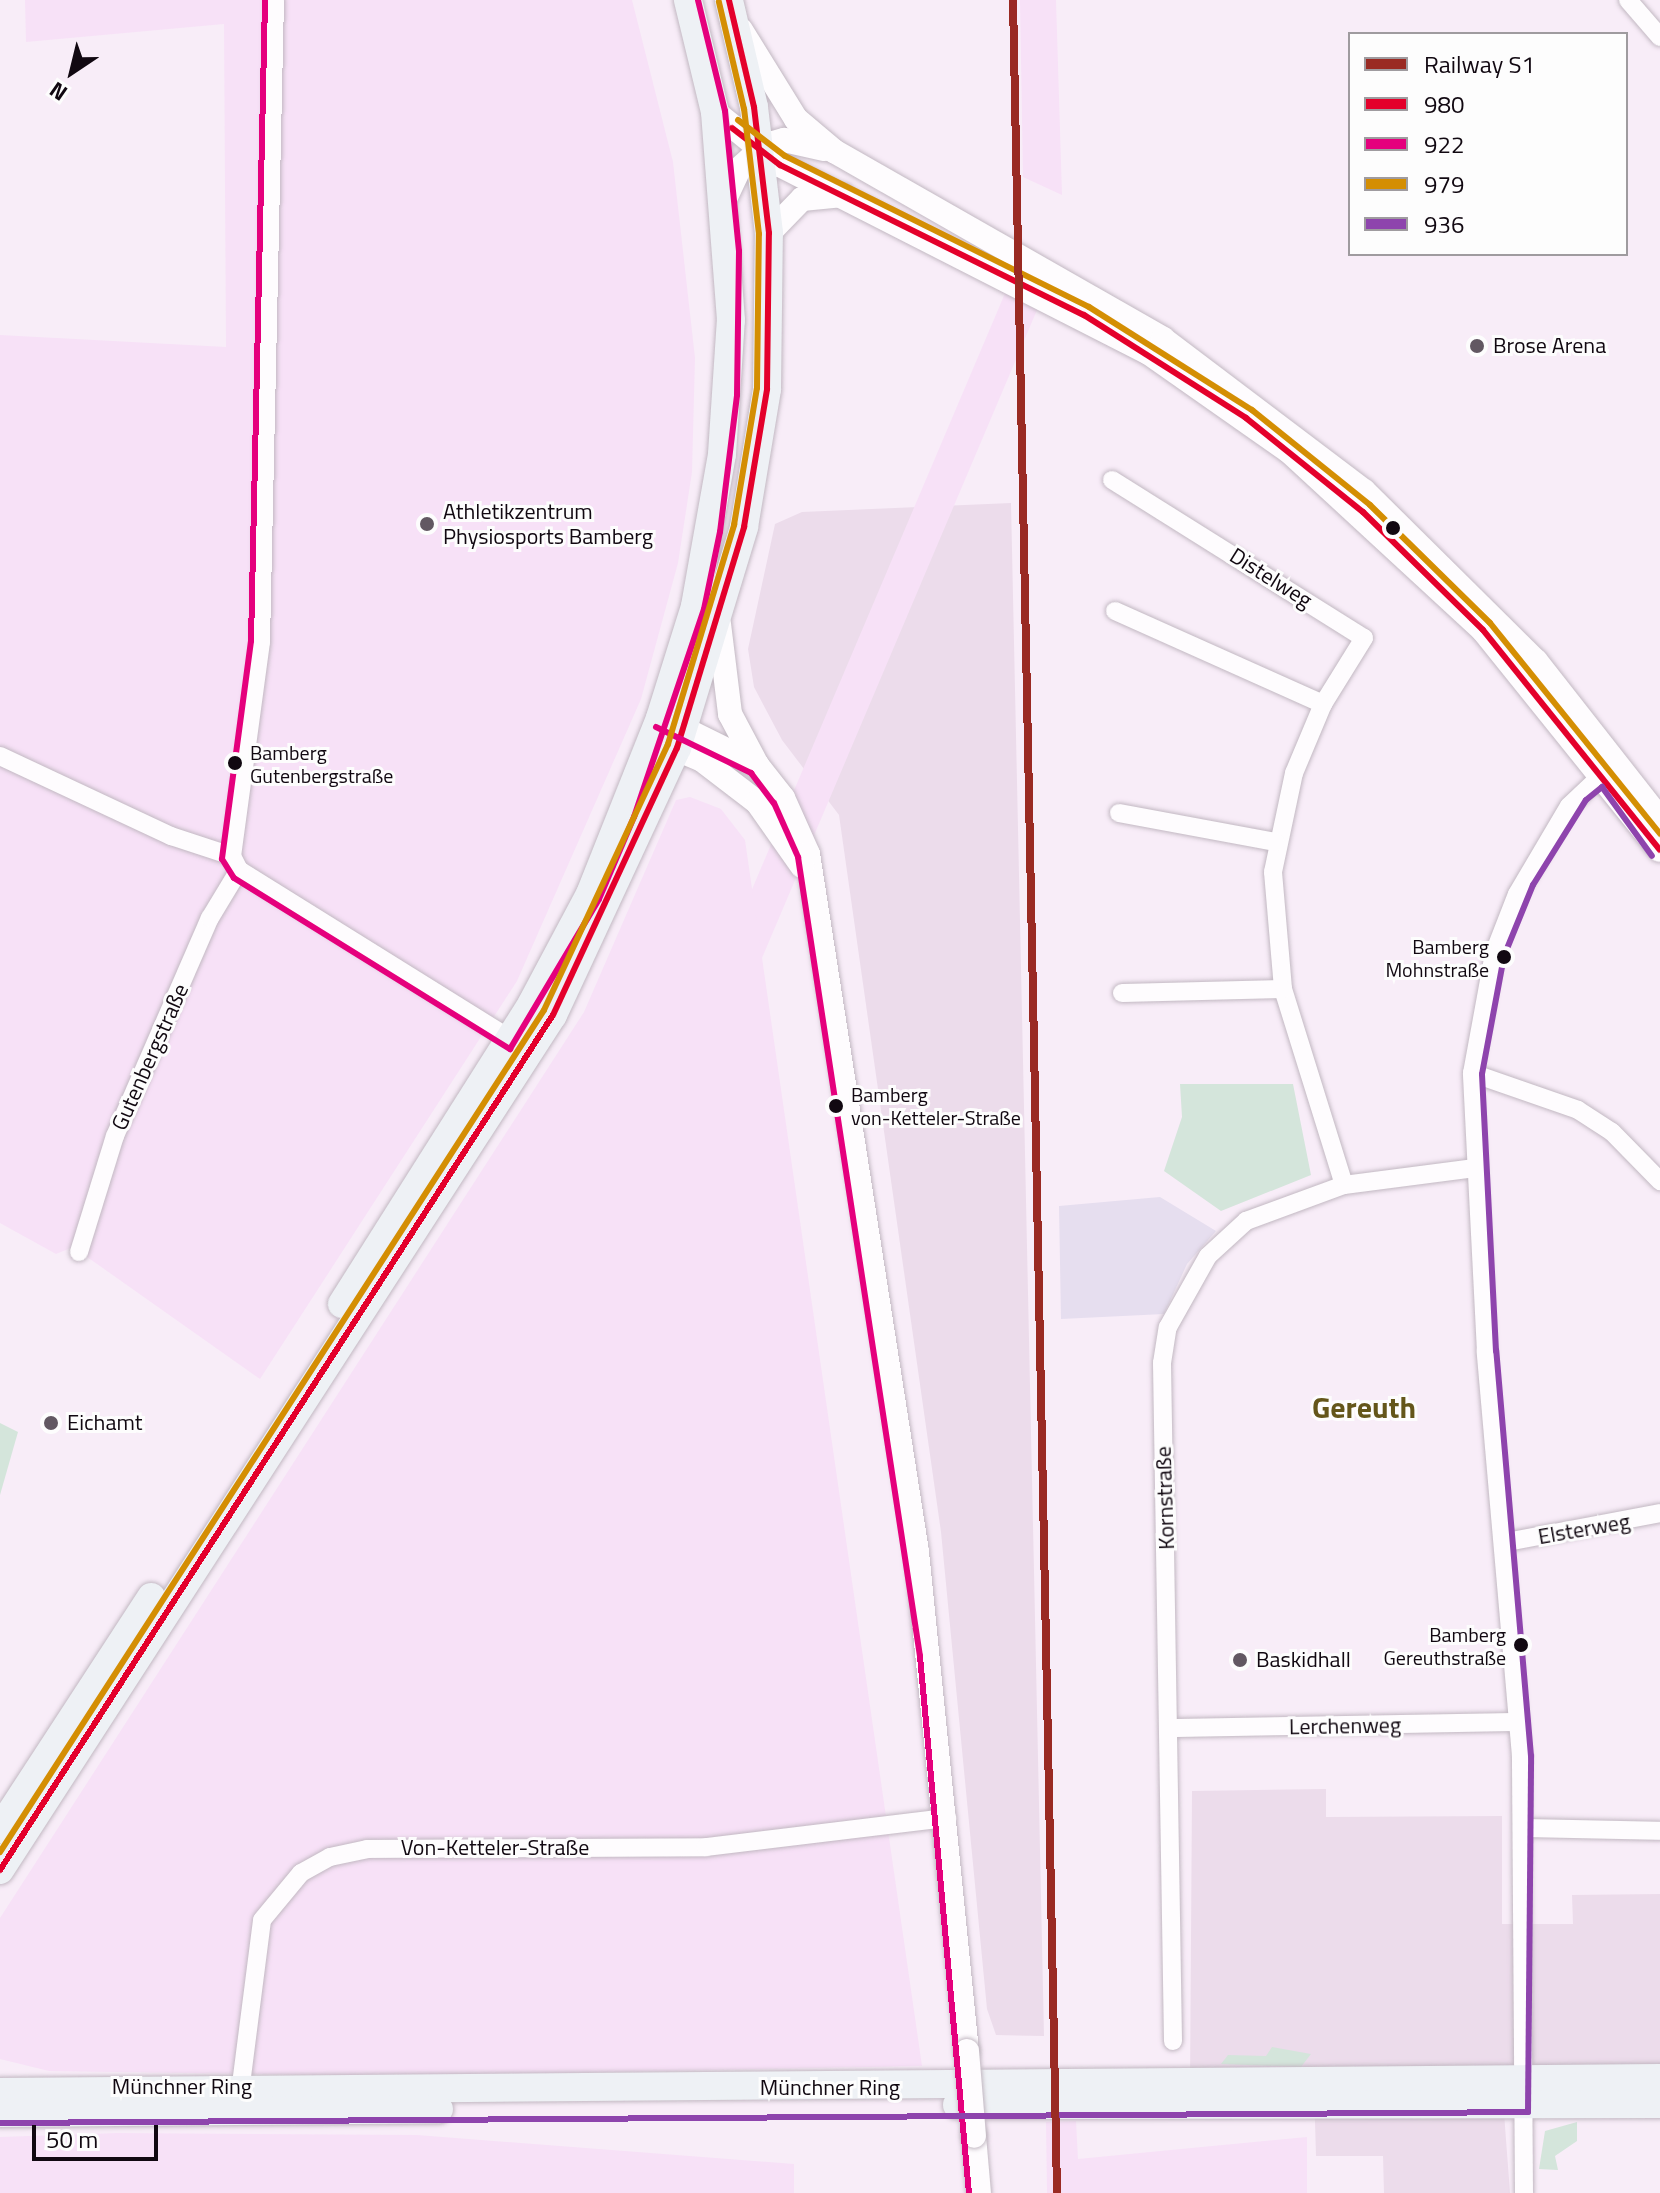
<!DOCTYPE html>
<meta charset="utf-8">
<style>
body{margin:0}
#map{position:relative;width:1660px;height:2193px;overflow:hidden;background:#f8edf8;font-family:"Titillium Web",sans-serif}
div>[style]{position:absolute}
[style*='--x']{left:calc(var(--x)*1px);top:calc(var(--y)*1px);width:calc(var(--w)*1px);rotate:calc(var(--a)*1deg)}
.commercial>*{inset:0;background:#ecdceb}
.built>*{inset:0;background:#f7e1f7;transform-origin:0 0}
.education>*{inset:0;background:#e6deef}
.green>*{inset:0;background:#d4e5db}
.roads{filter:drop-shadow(0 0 2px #c2b8c2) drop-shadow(0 0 2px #c2b8c2)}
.street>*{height:18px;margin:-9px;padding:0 9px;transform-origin:9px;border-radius:9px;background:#fefcfe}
.secondary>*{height:24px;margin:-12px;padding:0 12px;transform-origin:12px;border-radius:12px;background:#fefcfe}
.primary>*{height:28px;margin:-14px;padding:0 14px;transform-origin:14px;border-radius:14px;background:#eef1f5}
.bridges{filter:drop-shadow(0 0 2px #c2b8c2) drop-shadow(0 0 2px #c2b8c2)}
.secondary-bridge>*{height:24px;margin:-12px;padding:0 12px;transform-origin:12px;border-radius:12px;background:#fefcfe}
.bus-1>*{height:6px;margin:-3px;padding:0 3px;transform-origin:3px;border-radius:3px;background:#e4002b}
.bus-2>*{height:6px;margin:-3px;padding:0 3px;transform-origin:3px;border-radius:3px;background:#e5007d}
.bus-3>*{height:6px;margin:-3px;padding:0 3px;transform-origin:3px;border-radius:3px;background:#d48e03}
.bus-4>*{height:6px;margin:-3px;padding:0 3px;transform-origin:3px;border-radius:3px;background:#8e44ad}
.rail-1>*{height:8px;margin:-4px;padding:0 4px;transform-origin:4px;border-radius:4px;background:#9a2a23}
.dots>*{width:22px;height:22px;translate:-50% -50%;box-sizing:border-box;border:4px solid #fdfdfd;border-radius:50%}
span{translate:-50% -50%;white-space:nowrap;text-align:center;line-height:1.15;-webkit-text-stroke:6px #fdfdfd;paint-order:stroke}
.bus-label{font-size:20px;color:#110811}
.left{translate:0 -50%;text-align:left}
.right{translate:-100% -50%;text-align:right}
.poi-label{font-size:22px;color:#110811}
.street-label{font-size:22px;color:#110811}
.district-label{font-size:30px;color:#64561a;font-weight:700}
.legend{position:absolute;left:1348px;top:32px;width:280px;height:224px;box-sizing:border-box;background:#fdfdfd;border:2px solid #9f9b9f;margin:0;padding:10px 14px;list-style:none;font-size:24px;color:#110811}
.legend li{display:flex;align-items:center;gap:16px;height:40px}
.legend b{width:40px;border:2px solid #9f9b9f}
.north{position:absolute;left:32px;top:32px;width:80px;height:80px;-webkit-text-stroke:6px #fdfdfd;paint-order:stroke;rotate:215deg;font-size:22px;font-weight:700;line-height:32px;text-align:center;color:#110811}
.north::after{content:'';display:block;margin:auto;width:28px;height:36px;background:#110811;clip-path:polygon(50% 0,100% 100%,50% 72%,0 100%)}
.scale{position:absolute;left:32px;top:2125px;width:126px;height:36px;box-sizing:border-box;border:4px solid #110811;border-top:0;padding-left:10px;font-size:24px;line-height:28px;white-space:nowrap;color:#110811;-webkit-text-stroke:6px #fdfdfd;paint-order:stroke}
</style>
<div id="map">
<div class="commercial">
<i style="clip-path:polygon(1011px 503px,1044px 2036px,996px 2035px,987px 2009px,941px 1532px,839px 815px,782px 740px,754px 687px,748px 649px,775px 524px,802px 512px)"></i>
<i style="clip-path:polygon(1326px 1789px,1326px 1817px,1502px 1816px,1502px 1924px,1573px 1924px,1572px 1895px,1660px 1894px,1660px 2087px,1502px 2086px,1510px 2193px,1384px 2193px,1383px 2156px,1316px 2156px,1314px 2088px,1190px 2088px,1192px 1791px)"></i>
</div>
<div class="built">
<i style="clip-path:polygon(25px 0,632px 0,673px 162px,695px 358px,692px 472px,678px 563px,641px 699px,517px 981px,260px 1379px,73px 1247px,56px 1254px,0 1223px,0 335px,226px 347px,224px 24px,26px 42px)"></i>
<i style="clip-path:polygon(1020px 0,1056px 0,1062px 195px,1023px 177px)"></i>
<i style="left:1006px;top:291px;width:36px;height:1784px;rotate:23deg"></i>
<i style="clip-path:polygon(690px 797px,721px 809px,745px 840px,922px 2066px,406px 2076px,49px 2071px,0 2059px,0 1918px,584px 1012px,676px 800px)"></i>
<i style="clip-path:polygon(1076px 2121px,1078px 2159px,1307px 2137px,1307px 2193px,1047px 2193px,1046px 2122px)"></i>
<i style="clip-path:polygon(117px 2133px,417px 2135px,794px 2164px,794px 2193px,0 2193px,0 2137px)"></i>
</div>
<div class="education">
<i style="clip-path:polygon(1160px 1197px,1216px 1231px,1187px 1264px,1164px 1314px,1061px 1319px,1059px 1206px)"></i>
</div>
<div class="green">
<i style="clip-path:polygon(1180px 1084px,1293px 1084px,1311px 1175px,1221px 1211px,1164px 1171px,1182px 1117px)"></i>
<i style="clip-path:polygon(0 1423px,18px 1432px,0 1495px)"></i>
<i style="clip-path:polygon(1272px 2047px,1311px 2054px,1301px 2067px,1221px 2064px,1228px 2055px,1266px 2056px)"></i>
<i style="clip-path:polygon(1577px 2122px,1577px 2141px,1555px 2156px,1558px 2170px,1539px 2169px,1545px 2131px)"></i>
</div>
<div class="roads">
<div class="street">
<i style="--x:275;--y:0;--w:642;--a:91.25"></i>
<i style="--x:261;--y:642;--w:216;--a:97.7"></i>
<i style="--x:232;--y:856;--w:16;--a:63"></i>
<i style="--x:239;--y:870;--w:329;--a:31.9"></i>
<i style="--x:1628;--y:0;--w:49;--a:49.1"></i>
<i style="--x:1112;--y:480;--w:297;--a:32.1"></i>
<i style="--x:1364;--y:638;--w:78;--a:121.8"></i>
<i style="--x:1323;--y:704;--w:75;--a:112.8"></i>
<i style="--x:1294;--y:773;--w:101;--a:102"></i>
<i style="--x:1273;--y:872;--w:117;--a:85.1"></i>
<i style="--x:1283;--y:989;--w:205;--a:72.7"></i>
<i style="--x:1115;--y:611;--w:228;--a:24.1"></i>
<i style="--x:0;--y:756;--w:189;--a:25.1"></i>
<i style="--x:171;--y:836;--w:64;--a:18.2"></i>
<i style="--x:1119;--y:813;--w:159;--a:10.5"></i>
<i style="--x:1122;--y:993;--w:161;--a:-1.4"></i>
<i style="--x:1472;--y:1073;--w:112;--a:19.2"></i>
<i style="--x:1578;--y:1110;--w:40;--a:32.9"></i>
<i style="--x:1612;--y:1132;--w:69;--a:45.6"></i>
<i style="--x:79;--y:1252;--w:121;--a:-72.8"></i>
<i style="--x:115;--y:1136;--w:238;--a:-66.5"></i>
<i style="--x:210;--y:918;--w:56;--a:-58.9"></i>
<i style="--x:1507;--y:1542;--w:156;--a:-10.7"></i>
<i style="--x:1171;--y:1728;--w:348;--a:-1"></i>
<i style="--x:1522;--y:1828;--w:138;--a:1.2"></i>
<i style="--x:1173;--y:2041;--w:678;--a:-90.93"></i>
<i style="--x:1162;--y:1363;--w:36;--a:-81"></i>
<i style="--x:1168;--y:1327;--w:81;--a:-60.6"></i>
<i style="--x:1208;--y:1256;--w:52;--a:-42.6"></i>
<i style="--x:1246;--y:1221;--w:104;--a:-20.2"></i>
<i style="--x:1344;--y:1185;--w:132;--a:-7.4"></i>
<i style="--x:239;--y:2100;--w:181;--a:-82.7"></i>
<i style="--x:262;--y:1920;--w:61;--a:-50.3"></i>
<i style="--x:301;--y:1873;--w:33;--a:-29"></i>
<i style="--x:330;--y:1857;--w:38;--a:-12"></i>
<i style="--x:367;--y:1849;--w:339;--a:-0.3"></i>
<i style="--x:706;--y:1847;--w:243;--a:-6.9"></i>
<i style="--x:1524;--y:2193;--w:437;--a:-90.4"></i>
<i style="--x:1521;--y:1756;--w:406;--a:-95"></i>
<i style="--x:1486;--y:1352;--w:279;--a:-92.9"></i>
<i style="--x:1472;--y:1073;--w:122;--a:-79.6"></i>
<i style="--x:1494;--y:953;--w:63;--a:-68.7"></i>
<i style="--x:1517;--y:894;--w:102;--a:-59.4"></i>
<i style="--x:1569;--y:806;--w:48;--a:-43.3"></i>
</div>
<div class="secondary">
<i style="--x:741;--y:30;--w:105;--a:58.3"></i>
<i style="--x:796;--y:119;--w:50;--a:40.1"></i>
<i style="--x:834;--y:151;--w:379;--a:29.7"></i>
<i style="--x:1163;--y:339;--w:252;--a:37.1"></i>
<i style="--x:1364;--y:491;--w:242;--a:44.7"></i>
<i style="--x:1536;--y:661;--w:201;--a:51.9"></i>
<i style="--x:715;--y:112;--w:84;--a:39.2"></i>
<i style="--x:780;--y:165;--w:414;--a:27"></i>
<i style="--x:1149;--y:353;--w:172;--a:35.1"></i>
<i style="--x:1290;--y:452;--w:263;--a:42.7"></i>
<i style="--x:1483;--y:630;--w:282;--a:51.2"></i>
<i style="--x:726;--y:197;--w:31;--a:-65"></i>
<i style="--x:739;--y:169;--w:36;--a:-42"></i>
<i style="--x:766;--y:145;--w:19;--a:-16"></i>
<i style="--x:784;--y:140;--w:41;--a:12.7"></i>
<i style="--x:769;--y:233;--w:47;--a:-45.9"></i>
<i style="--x:802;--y:199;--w:41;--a:-5.6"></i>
<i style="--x:719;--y:624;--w:91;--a:83"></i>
<i style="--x:730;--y:714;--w:55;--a:62"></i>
<i style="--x:666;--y:720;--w:102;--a:26.3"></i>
<i style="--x:757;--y:765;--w:42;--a:51.8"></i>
<i style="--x:783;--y:798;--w:61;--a:65.9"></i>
<i style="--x:808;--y:854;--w:706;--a:81.12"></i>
<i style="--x:917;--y:1552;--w:501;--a:84.28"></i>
<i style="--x:662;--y:743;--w:43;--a:23"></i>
<i style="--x:702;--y:760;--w:69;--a:37.4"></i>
<i style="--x:757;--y:802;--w:78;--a:54.9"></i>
<i style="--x:974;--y:2136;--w:57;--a:85"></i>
</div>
<div class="primary">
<i style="--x:342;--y:1304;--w:356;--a:-57.7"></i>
<i style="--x:532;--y:1003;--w:123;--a:-62"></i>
<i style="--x:590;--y:894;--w:189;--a:-68.3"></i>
<i style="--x:660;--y:718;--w:117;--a:-72.6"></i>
<i style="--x:695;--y:606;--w:154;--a:-79.9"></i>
<i style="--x:722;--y:454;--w:134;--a:-86.2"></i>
<i style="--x:731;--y:320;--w:209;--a:-94.4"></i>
<i style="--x:715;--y:112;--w:115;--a:-103.6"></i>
<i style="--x:0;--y:1829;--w:277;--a:-56.9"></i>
<i style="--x:0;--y:1870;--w:1018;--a:-57.11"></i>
<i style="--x:553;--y:1015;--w:294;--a:-65.1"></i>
<i style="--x:677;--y:748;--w:231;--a:-73.1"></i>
<i style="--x:744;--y:527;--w:140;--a:-80.5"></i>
<i style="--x:767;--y:389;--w:156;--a:-89.3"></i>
<i style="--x:769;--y:233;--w:127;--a:-96.8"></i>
<i style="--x:754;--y:107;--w:110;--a:-103.2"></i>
<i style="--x:0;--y:2092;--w:1660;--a:-0.48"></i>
<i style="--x:957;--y:2105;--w:703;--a:-0.08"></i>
<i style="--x:0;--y:2113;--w:439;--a:-0.5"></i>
</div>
</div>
<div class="bridges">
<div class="secondary-bridge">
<i style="--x:967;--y:2051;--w:85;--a:85.3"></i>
</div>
</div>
<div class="bus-1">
<i style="--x:732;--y:128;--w:61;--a:37.6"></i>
<i style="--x:780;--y:165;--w:339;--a:26.3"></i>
<i style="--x:1084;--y:315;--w:192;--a:32.4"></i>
<i style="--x:1246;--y:418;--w:150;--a:38.8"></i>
<i style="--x:1363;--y:512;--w:168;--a:44.5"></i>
<i style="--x:1483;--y:630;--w:282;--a:51.2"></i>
<i style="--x:0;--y:1870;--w:1018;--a:-57.11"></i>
<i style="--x:553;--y:1015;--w:294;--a:-65.1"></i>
<i style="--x:677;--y:748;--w:231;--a:-73.1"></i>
<i style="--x:744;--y:527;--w:140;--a:-80.5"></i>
<i style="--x:767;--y:389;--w:156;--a:-89.3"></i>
<i style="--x:769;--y:233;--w:127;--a:-96.8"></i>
<i style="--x:754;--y:107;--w:110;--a:-103.2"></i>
</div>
<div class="bus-2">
<i style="--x:265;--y:0;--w:641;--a:91.25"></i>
<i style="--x:251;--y:641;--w:220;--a:97.6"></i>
<i style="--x:222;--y:859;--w:22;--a:58"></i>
<i style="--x:234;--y:878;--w:325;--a:31.8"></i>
<i style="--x:510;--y:1049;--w:174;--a:-59.3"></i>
<i style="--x:599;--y:899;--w:89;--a:-66.9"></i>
<i style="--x:634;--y:817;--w:219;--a:-71.4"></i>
<i style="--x:704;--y:609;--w:79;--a:-78.3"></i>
<i style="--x:720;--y:532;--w:138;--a:-82.9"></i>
<i style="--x:737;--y:395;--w:144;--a:-89.2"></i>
<i style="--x:739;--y:251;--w:141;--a:-95.7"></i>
<i style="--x:725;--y:111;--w:114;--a:-103.7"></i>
<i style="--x:656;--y:727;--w:106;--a:25.8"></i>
<i style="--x:751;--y:773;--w:38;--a:53"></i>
<i style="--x:774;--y:803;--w:59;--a:66"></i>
<i style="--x:798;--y:857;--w:808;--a:81.32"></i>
<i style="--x:920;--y:1656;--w:539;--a:84.79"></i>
</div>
<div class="bus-3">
<i style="--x:738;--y:120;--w:59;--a:37.5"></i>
<i style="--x:785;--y:156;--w:339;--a:26.4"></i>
<i style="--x:1089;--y:307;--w:193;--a:32.3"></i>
<i style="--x:1252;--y:410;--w:151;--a:38.8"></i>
<i style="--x:1370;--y:505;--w:168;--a:44.5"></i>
<i style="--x:1490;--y:623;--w:271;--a:51.1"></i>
<i style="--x:0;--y:1852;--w:1002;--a:-57.13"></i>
<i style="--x:544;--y:1010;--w:293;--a:-65"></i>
<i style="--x:668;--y:744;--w:229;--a:-73.2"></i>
<i style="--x:734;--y:525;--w:139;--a:-80.5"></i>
<i style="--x:757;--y:388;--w:154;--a:-89.3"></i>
<i style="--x:759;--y:234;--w:126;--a:-96.8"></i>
<i style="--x:744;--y:109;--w:110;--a:-103.2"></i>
</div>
<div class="bus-4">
<i style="--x:0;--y:2123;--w:1528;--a:-0.41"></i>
<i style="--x:1528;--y:2112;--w:356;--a:-89.5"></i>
<i style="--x:1531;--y:1756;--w:407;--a:-94.9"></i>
<i style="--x:1496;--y:1351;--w:277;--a:-92.9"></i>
<i style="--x:1482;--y:1074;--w:120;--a:-79.4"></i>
<i style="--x:1504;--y:956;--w:77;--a:-67.8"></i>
<i style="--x:1533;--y:885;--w:100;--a:-58.1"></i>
<i style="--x:1586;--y:800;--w:21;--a:-39"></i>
<i style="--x:1602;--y:787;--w:85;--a:54.1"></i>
</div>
<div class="rail-1">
<i style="--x:1013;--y:0;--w:2193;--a:88.85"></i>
</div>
<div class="dots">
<i style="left:1477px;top:346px;background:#625862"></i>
<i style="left:427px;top:524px;background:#625862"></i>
<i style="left:1393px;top:528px;background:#110811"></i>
<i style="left:235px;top:763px;background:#110811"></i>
<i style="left:1504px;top:957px;background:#110811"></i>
<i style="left:836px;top:1106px;background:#110811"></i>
<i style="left:51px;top:1423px;background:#625862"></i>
<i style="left:1521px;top:1645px;background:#110811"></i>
<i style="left:1240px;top:1660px;background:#625862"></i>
</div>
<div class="bus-label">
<span class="left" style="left:250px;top:764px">Bamberg<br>Gutenbergstraße</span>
<span class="right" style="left:1489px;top:958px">Bamberg<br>Mohnstraße</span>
<span class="left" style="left:851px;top:1106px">Bamberg<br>von-Ketteler-Straße</span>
<span class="right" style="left:1506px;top:1646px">Bamberg<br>Gereuthstraße</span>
</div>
<div class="poi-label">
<span class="left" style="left:1493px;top:346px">Brose Arena</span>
<span class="left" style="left:443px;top:524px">Athletikzentrum<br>Physiosports Bamberg</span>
<span class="left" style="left:67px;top:1423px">Eichamt</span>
<span class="left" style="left:1256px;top:1660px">Baskidhall</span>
</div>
<div class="street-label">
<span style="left:1271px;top:578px;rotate:32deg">Distelweg</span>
<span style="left:150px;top:1057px;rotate:-66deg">Gutenbergstraße</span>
<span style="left:1165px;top:1498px;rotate:-92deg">Kornstraße</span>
<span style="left:1584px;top:1529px;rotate:-10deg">Elsterweg</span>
<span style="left:1345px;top:1726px;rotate:-1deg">Lerchenweg</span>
<span style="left:495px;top:1848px">Von-Ketteler-Straße</span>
<span style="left:182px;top:2087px">Münchner Ring</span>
<span style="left:830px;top:2088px">Münchner Ring</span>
</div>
<div class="district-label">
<span style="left:1364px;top:1407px">Gereuth</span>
</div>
<ul class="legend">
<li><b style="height:10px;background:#9a2a23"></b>Railway S1</li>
<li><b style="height:10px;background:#e4002b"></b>980</li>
<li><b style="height:10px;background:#e5007d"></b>922</li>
<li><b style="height:10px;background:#d48e03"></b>979</li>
<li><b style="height:10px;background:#8e44ad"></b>936</li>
</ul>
<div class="north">N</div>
<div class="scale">50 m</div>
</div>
